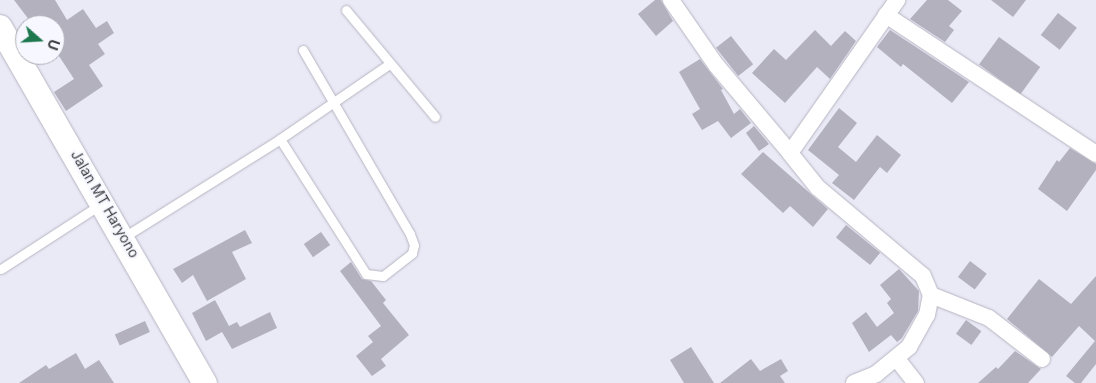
<!DOCTYPE html>
<style>
body{margin:0}
#map{position:relative;width:1096px;height:383px;overflow:hidden;background:#eae9f6;font-family:Inter,sans-serif}
div>[style]{position:absolute}
[style*='--x']{left:calc(var(--x)*1px);top:calc(var(--y)*1px);width:calc(var(--w)*1px);rotate:calc(var(--a)*1deg)}
.building>*{inset:0;background:#b3b1be;transform-origin:0 0}
.roads{filter:drop-shadow(0 0 1px #b6b5c1) drop-shadow(0 0 1px #b6b5c1)}
.lane>*{height:9px;margin:-4.5px;padding:0 4.5px;transform-origin:4.5px;border-radius:4.5px;background:#fff}
.street>*{height:16px;margin:-8px;padding:0 8px;transform-origin:8px;border-radius:8px;background:#fff}
.secondary>*{height:24px;margin:-12px;padding:0 12px;transform-origin:12px;border-radius:12px;background:#fff}
span{translate:-50% -50%;white-space:nowrap;text-align:center;line-height:1.15;-webkit-text-stroke:4.5px #f7f7ff;paint-order:stroke}
.street-label{font-size:14px;color:#3c3c41}
.north{position:absolute;left:15px;top:15px;width:50px;height:50px;box-sizing:border-box;background:#f7f7ff;border:1px solid #acacb3;border-radius:50%;rotate:109deg;font-size:14px;font-weight:700;line-height:20px;text-align:center;color:#3c3c41}
.north::after{content:'';display:block;margin:auto;width:18px;height:22px;background:#1d784e;clip-path:polygon(50% 0,100% 100%,50% 72%,0 100%)}
</style>
<div id="map">
<div class="building">
<i style="clip-path:polygon(14px 0,55px 0,67px 20px,83px 9px,96px 28px,107px 21px,114px 33px,98px 44px,105px 54px,89px 65px,103px 86px,66px 111px,54px 92px,74px 79px,55px 50px,55px 25px,33px 25px)"></i>
<i style="clip-path:polygon(655px 0,661px 0,673px 21px,656px 36px,638px 14px)"></i>
<i style="clip-path:polygon(927px 0,948px 0,962px 11px,949px 26px,954px 30px,945px 42px,910px 19px)"></i>
<i style="clip-path:polygon(991px 0,1026px 0,1013px 17px)"></i>
<i style="left:1058px;top:13px;width:24px;height:28px;rotate:38deg"></i>
<i style="clip-path:polygon(815px 30px,831px 46px,845px 31px,856px 41px,830px 79px,817px 67px,785px 103px,752px 73px,774px 49px,786px 60px)"></i>
<i style="clip-path:polygon(890px 30px,969px 82px,952px 103px,903px 64px,901px 67px,877px 47px)"></i>
<i style="left:731px;top:36px;width:36px;height:19px;rotate:52deg"></i>
<i style="left:999px;top:37px;width:51px;height:34px;rotate:36deg"></i>
<i style="clip-path:polygon(700px 59px,723px 89px,721px 90px,734px 114px,740px 109px,751px 123px,731px 138px,718px 121px,702px 130px,692px 114px,700px 109px,679px 72px)"></i>
<i style="clip-path:polygon(839px 108px,857px 123px,838px 147px,856px 162px,877px 135px,901px 155px,887px 173px,880px 167px,854px 200px,832px 183px,839px 175px,808px 150px)"></i>
<i style="clip-path:polygon(754px 126px,769px 144px,759px 151px,746px 133px)"></i>
<i style="clip-path:polygon(1070px 148px,1096px 164px,1096px 170px,1067px 211px,1038px 189px,1057px 160px,1059px 162px)"></i>
<i style="clip-path:polygon(763px 152px,828px 209px,813px 227px,790px 206px,783px 213px,741px 174px)"></i>
<i style="left:846px;top:225px;width:44px;height:16px;rotate:39deg"></i>
<i style="clip-path:polygon(245px 230px,252px 243px,232px 252px,246px 279px,207px 301px,193px 275px,182px 283px,173px 269px)"></i>
<i style="left:321px;top:232px;width:16px;height:21px;rotate:55deg"></i>
<i style="left:970px;top:261px;width:21px;height:20px;rotate:37deg"></i>
<i style="clip-path:polygon(351px 262px,362px 279px,371px 281px,386px 300px,383px 303px,409px 335px,381px 359px,386px 366px,372px 376px,356px 356px,373px 342px,368px 336px,381px 326px,340px 271px)"></i>
<i style="clip-path:polygon(899px 269px,919px 291px,918px 311px,902px 338px,897px 342px,891px 335px,869px 352px,852px 323px,866px 312px,877px 327px,894px 313px,887px 303px,891px 299px,880px 285px)"></i>
<i style="clip-path:polygon(1096px 276px,1096px 364px,1081px 383px,1075px 383px,1066px 376px,1095px 341px,1079px 326px,1052px 357px,1007px 319px,1039px 279px,1071px 304px)"></i>
<i style="clip-path:polygon(215px 300px,229px 326px,237px 322px,240px 327px,270px 312px,277px 328px,232px 349px,222px 332px,206px 341px,192px 313px)"></i>
<i style="left:966px;top:320px;width:19px;height:17px;rotate:36deg"></i>
<i style="left:145px;top:321px;width:12px;height:33px;rotate:66deg"></i>
<i style="clip-path:polygon(691px 347px,714px 383px,684px 383px,670px 360px)"></i>
<i style="clip-path:polygon(1015px 351px,1041px 369px,1028px 383px,978px 383px,996px 367px,998px 369px)"></i>
<i style="clip-path:polygon(76px 353px,85px 369px,99px 360px,114px 383px,19px 383px,46px 365px,49px 369px)"></i>
<i style="clip-path:polygon(751px 359px,760px 371px,781px 359px,788px 371px,780px 376px,785px 383px,720px 383px)"></i>
</div>
<div class="roads">
<div class="lane">
<i style="--x:346;--y:10;--w:139;--a:50.2"></i>
<i style="--x:280;--y:139;--w:160;--a:57.5"></i>
<i style="--x:366;--y:274;--w:17;--a:7"></i>
<i style="--x:383;--y:276;--w:37;--a:-38"></i>
<i style="--x:412;--y:253;--w:8;--a:-76"></i>
<i style="--x:414;--y:245;--w:12;--a:-110"></i>
<i style="--x:410;--y:234;--w:213;--a:-120.2"></i>
<i style="--x:124;--y:237;--w:184;--a:-32.1"></i>
<i style="--x:280;--y:139;--w:132;--a:-34.5"></i>
<i style="--x:1;--y:269;--w:119;--a:-33"></i>
</div>
<div class="street">
<i style="--x:671;--y:0;--w:79;--a:55.3"></i>
<i style="--x:716;--y:65;--w:115;--a:49.9"></i>
<i style="--x:886;--y:15;--w:252;--a:33.5"></i>
<i style="--x:931;--y:295;--w:62;--a:21.6"></i>
<i style="--x:989;--y:318;--w:67;--a:37.7"></i>
<i style="--x:897;--y:359;--w:31;--a:52"></i>
<i style="--x:854;--y:383;--w:24;--a:-22"></i>
<i style="--x:876;--y:374;--w:43;--a:-39.3"></i>
<i style="--x:909;--y:347;--w:37;--a:-61"></i>
<i style="--x:927;--y:315;--w:20;--a:-79"></i>
<i style="--x:931;--y:295;--w:21;--a:-113"></i>
<i style="--x:923;--y:276;--w:137;--a:-140"></i>
<i style="--x:818;--y:188;--w:45;--a:-128.7"></i>
<i style="--x:790;--y:153;--w:187;--a:-55"></i>
</div>
<div class="secondary">
<i style="--x:0;--y:27;--w:411;--a:60.1"></i>
</div>
</div>
<div class="street-label">
<span style="left:105px;top:204px;rotate:60deg">Jalan MT Haryono</span>
</div>
<div class="north">U</div>
</div>
